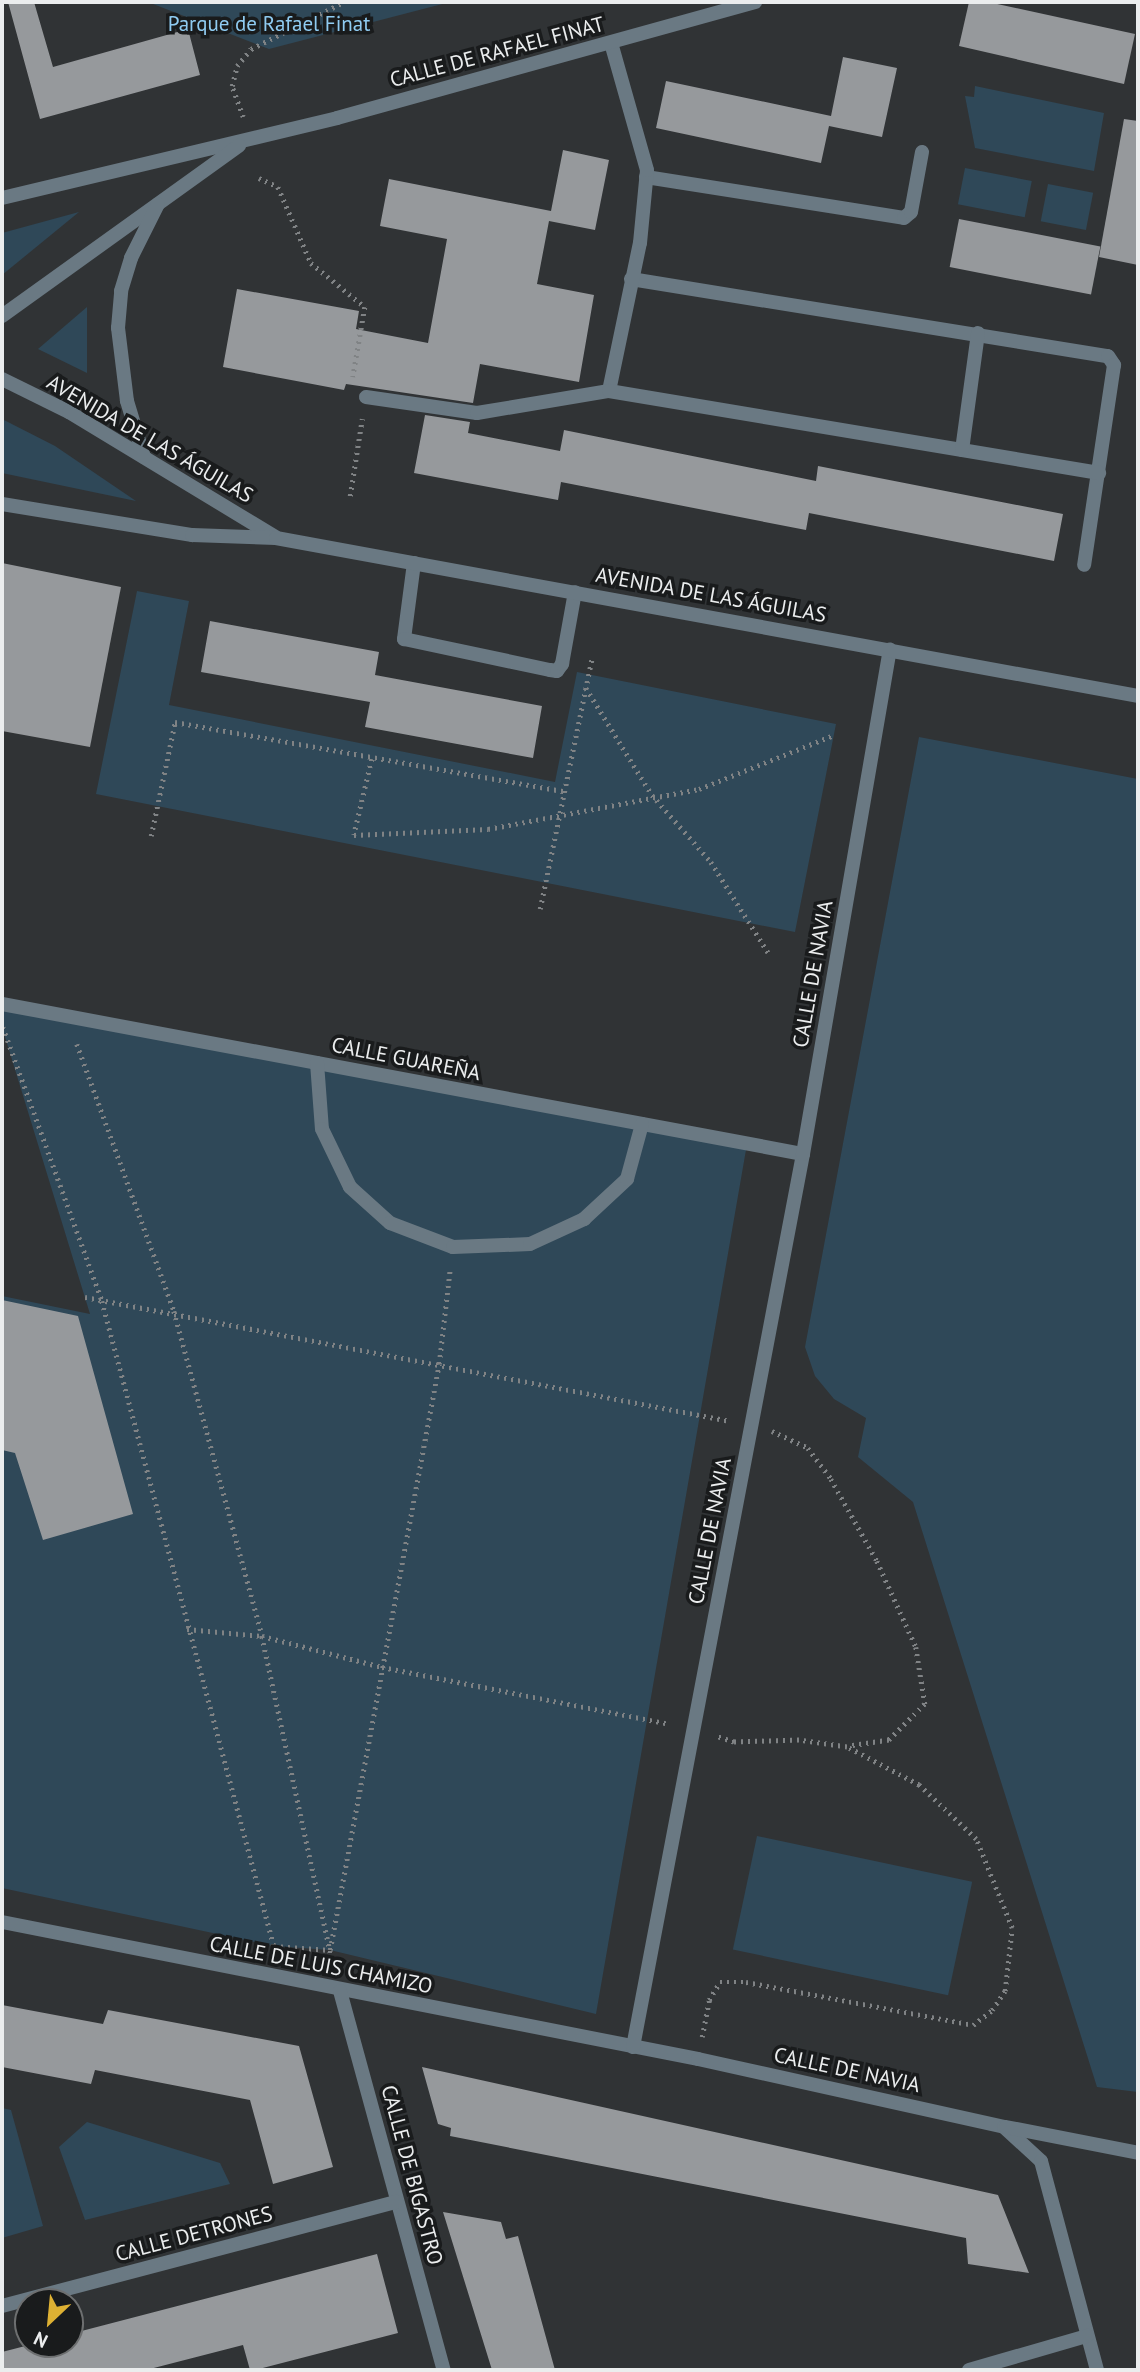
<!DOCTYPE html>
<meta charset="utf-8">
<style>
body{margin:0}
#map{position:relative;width:1140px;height:2372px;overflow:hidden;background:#303335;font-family:"PT Sans",sans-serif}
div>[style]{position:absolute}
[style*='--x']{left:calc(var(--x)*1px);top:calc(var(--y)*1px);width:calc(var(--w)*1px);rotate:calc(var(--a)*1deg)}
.green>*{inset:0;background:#2f4858;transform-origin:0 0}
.building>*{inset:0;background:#96999c;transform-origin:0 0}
.path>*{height:4.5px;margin-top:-2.25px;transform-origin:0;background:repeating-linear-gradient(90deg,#808385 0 2px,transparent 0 7px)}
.service>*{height:14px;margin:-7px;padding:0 7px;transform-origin:7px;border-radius:7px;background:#6a7983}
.pedestrian>*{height:14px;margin:-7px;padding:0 7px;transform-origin:7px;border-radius:7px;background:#6a7983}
.minor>*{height:14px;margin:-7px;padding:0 7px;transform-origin:7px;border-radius:7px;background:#6a7983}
.tertiary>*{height:14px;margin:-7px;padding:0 7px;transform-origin:7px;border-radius:7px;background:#6a7983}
span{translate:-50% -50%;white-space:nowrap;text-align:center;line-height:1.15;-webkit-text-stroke:7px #191b1c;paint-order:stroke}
.park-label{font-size:21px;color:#8fcbf1}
.street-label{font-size:21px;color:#ebedee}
.frame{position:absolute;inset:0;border:4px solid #ebedee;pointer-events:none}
.north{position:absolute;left:14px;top:2288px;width:70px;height:70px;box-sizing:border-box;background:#191b1c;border:2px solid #6d6f70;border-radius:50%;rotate:206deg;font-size:19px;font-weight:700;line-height:28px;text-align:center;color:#ebedee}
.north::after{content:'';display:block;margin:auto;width:24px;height:32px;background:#deb133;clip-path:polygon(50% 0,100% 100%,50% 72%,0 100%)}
</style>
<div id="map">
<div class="green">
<i style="clip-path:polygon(148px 2px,450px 2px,269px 49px)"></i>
<i style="clip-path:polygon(975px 86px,1104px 113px,1094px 171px,975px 148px,965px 96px,974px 97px)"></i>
<i style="left:965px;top:168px;width:68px;height:37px;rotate:11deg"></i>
<i style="left:1048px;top:184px;width:46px;height:38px;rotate:11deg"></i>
<i style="clip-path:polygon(79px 212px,2px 275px,2px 233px)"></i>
<i style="clip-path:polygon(87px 307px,87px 373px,38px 349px)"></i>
<i style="clip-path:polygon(2px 419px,55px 446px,136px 501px,2px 473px)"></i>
<i style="clip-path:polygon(137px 591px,189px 601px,169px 705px,555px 782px,577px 672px,836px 724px,795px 932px,96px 794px)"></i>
<i style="clip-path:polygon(919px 737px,1138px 779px,1138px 2092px,1097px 2087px,913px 1502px,858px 1457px,866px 1418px,834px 1399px,815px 1376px,805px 1347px)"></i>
<i style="clip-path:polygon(2px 1004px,747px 1144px,596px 2014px,330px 1950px,274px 1946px,2px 1888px,2px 1296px,90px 1314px,2px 1027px)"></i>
<i style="left:757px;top:1836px;width:220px;height:116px;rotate:12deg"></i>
<i style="clip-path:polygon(2px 2108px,11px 2110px,43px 2226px,2px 2238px)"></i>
<i style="clip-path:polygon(87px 2122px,220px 2163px,230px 2184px,85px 2220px,59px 2147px)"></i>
</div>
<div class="building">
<i style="clip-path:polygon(8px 2px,34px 2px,53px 67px,188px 29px,200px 75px,40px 119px)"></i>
<i style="clip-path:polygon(969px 2px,988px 2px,1135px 34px,1124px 84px,959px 46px)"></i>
<i style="clip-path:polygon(843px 57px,897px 68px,882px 137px,829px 126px,821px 163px,656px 128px,666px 81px,831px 116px)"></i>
<i style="clip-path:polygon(1124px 119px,1138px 121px,1138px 265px,1099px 257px)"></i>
<i style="clip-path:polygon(563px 150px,609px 160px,595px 230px,549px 221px,537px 284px,594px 295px,579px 382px,480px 364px,473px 403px,346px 384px,344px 390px,223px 367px,237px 289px,359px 311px,356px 329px,428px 343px,447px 239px,380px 226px,389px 179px,551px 211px)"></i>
<i style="left:959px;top:219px;width:144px;height:49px;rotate:11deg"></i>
<i style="clip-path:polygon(425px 415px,470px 422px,468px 433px,560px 451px,564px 430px,816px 481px,818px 466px,1063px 514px,1054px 561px,809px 513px,806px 530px,561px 482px,558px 500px,414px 473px)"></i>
<i style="clip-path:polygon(2px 563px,121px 587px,90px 747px,2px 731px)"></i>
<i style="clip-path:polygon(210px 621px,379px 652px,375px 675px,542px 706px,533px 758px,365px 727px,370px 702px,201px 672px)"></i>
<i style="clip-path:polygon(2px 1300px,78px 1316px,133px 1514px,43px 1540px,15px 1453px,2px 1450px)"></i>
<i style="clip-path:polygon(2px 2005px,103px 2024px,108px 2010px,299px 2046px,333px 2167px,273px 2184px,250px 2100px,95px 2070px,91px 2084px,2px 2067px)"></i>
<i style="clip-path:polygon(422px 2067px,998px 2195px,1029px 2273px,968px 2264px,966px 2238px,450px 2136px,451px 2128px,438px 2124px)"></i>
<i style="clip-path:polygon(443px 2212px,501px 2222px,506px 2239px,518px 2236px,555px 2370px,492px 2370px)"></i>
<i style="clip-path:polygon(377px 2254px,398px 2333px,255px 2370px,250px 2370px,243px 2345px,146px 2370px,2px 2370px,2px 2352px,33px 2344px,70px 2344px,70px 2334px)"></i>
</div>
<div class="path">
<i style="--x:243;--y:117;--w:33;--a:-110"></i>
<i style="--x:232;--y:86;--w:21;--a:-76"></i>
<i style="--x:237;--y:66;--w:22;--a:-51"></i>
<i style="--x:251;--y:49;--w:104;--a:-26.8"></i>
<i style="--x:259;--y:178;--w:21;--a:25"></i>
<i style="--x:278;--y:187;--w:83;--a:66.5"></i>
<i style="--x:311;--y:263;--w:70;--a:39.2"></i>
<i style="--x:365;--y:307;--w:71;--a:99.7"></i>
<i style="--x:350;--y:496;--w:78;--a:-81.1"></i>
<i style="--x:586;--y:688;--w:126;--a:58.3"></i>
<i style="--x:652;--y:795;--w:89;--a:48.6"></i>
<i style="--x:711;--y:862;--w:107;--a:57.7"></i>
<i style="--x:372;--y:759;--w:78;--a:103.3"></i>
<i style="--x:354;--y:835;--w:134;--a:-2.6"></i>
<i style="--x:488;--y:829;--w:215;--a:-10.7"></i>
<i style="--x:699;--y:789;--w:145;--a:-21.8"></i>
<i style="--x:151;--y:836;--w:116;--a:-78.1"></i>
<i style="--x:175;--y:722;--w:395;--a:10.1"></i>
<i style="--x:540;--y:909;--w:255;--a:-78.3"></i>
<i style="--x:3;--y:1027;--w:291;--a:70.1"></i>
<i style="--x:102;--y:1301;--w:668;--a:75.07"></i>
<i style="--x:274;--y:1946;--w:56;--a:4.1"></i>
<i style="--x:330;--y:1950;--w:596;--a:-79.46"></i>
<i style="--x:439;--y:1364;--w:96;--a:-83.4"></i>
<i style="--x:77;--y:1044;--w:284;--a:70"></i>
<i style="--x:174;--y:1311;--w:337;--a:74.8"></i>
<i style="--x:262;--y:1636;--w:332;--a:77.8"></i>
<i style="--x:85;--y:1297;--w:657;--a:10.88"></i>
<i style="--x:772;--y:1431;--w:40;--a:25"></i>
<i style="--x:808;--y:1448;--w:39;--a:53"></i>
<i style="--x:831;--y:1479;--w:94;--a:60.7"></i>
<i style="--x:877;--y:1561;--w:94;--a:65.6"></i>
<i style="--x:916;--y:1647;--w:58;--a:81"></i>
<i style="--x:925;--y:1704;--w:51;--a:135"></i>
<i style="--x:889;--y:1740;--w:40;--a:171.5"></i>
<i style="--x:187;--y:1629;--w:75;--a:5.3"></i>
<i style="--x:262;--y:1636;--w:124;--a:14.5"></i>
<i style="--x:382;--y:1667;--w:293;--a:11.2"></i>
<i style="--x:702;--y:2037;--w:38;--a:-79"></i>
<i style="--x:709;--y:2000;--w:21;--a:-59"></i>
<i style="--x:720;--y:1982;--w:26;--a:0"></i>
<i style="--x:746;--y:1982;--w:231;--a:10.7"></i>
<i style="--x:973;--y:2025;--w:24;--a:-38"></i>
<i style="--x:992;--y:2010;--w:23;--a:-56"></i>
<i style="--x:1005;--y:1991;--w:63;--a:-83.7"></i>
<i style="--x:1012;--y:1928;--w:96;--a:-112"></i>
<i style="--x:976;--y:1839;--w:79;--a:-136.5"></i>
<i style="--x:919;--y:1785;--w:81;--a:-152.2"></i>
<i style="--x:847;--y:1747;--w:49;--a:-171.7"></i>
<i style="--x:799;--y:1740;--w:65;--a:178.2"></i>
<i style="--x:734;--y:1742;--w:20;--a:-162"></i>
</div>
<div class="service">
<i style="--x:646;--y:177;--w:261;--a:9"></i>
<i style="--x:904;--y:218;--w:9;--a:-41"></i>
<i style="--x:911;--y:212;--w:61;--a:-79.6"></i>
<i style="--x:631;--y:279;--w:483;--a:9.2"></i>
<i style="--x:1108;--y:356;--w:11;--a:56"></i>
<i style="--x:1114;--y:365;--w:202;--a:98.5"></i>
<i style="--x:609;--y:391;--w:151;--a:-78.2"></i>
<i style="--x:640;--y:243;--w:73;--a:-84.5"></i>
<i style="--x:647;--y:170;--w:132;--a:-105.8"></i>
<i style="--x:366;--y:397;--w:112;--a:8.2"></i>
<i style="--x:477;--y:413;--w:134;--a:-9.5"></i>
<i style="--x:609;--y:391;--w:497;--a:9.5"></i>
<i style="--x:962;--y:450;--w:118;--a:-82.2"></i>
<i style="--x:414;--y:563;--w:77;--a:97.5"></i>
<i style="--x:404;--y:639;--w:149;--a:12"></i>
<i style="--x:550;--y:670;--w:7;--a:8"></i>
<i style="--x:557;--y:671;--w:9;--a:-54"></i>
<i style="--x:562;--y:664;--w:73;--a:-79.8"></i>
</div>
<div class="pedestrian">
<i style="--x:2;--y:1004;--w:815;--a:10.61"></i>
<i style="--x:317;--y:1063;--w:66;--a:85.7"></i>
<i style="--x:322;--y:1129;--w:64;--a:64.2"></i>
<i style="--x:350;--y:1187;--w:54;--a:42"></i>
<i style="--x:390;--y:1223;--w:67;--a:20.9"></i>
<i style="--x:453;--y:1247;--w:77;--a:-2.2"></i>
<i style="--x:530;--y:1244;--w:60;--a:-24.8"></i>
<i style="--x:584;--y:1219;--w:59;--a:-42.9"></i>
<i style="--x:627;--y:1179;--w:57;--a:-74.7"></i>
</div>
<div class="minor">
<i style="--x:2;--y:198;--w:344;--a:-13.4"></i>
<i style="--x:337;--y:118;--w:434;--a:-15.5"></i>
<i style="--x:2;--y:316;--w:292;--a:-35.7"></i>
<i style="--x:144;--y:457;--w:59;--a:-106.9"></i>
<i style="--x:127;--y:401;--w:74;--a:-97"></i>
<i style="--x:118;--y:328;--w:37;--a:-85"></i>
<i style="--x:121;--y:291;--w:34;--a:-73"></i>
<i style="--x:131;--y:258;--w:60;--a:-63.4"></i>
<i style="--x:2;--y:1922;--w:709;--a:11.14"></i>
<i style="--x:698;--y:2059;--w:313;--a:12.5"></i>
<i style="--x:1004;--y:2127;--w:50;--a:42.6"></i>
<i style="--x:1041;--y:2161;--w:216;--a:75"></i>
<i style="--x:340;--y:1991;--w:393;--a:74.7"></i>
<i style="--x:633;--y:2047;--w:909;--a:-79.22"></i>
<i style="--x:803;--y:1154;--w:512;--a:-80.23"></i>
<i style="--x:1006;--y:2127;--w:135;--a:11.1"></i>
<i style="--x:2;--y:2306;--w:408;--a:-14.8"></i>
<i style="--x:969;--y:2370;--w:123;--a:-16.1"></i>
</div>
<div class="tertiary">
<i style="--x:2;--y:379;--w:75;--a:26.2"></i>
<i style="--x:69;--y:412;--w:241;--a:31.2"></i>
<i style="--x:2;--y:504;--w:193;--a:9.3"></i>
<i style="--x:192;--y:535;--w:84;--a:2"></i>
<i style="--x:276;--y:538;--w:876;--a:10.39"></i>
</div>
<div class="park-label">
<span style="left:269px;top:24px">Parque de Rafael Finat</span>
</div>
<div class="street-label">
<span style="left:497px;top:52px;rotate:-15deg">CALLE DE RAFAEL FINAT</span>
<span style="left:150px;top:439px;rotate:30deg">AVENIDA DE LAS ÁGUILAS</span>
<span style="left:711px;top:595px;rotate:10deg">AVENIDA DE LAS ÁGUILAS</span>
<span style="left:813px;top:974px;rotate:-80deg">CALLE DE NAVIA</span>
<span style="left:406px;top:1059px;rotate:11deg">CALLE GUAREÑA</span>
<span style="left:710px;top:1531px;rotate:-79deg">CALLE DE NAVIA</span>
<span style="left:321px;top:1965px;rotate:11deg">CALLE DE LUIS CHAMIZO</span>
<span style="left:847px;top:2070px;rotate:12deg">CALLE DE NAVIA</span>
<span style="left:412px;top:2175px;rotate:75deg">CALLE DE BIGASTRO</span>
<span style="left:194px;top:2234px;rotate:-15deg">CALLE DETRONES</span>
</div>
<div class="frame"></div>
<div class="north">N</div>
</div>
